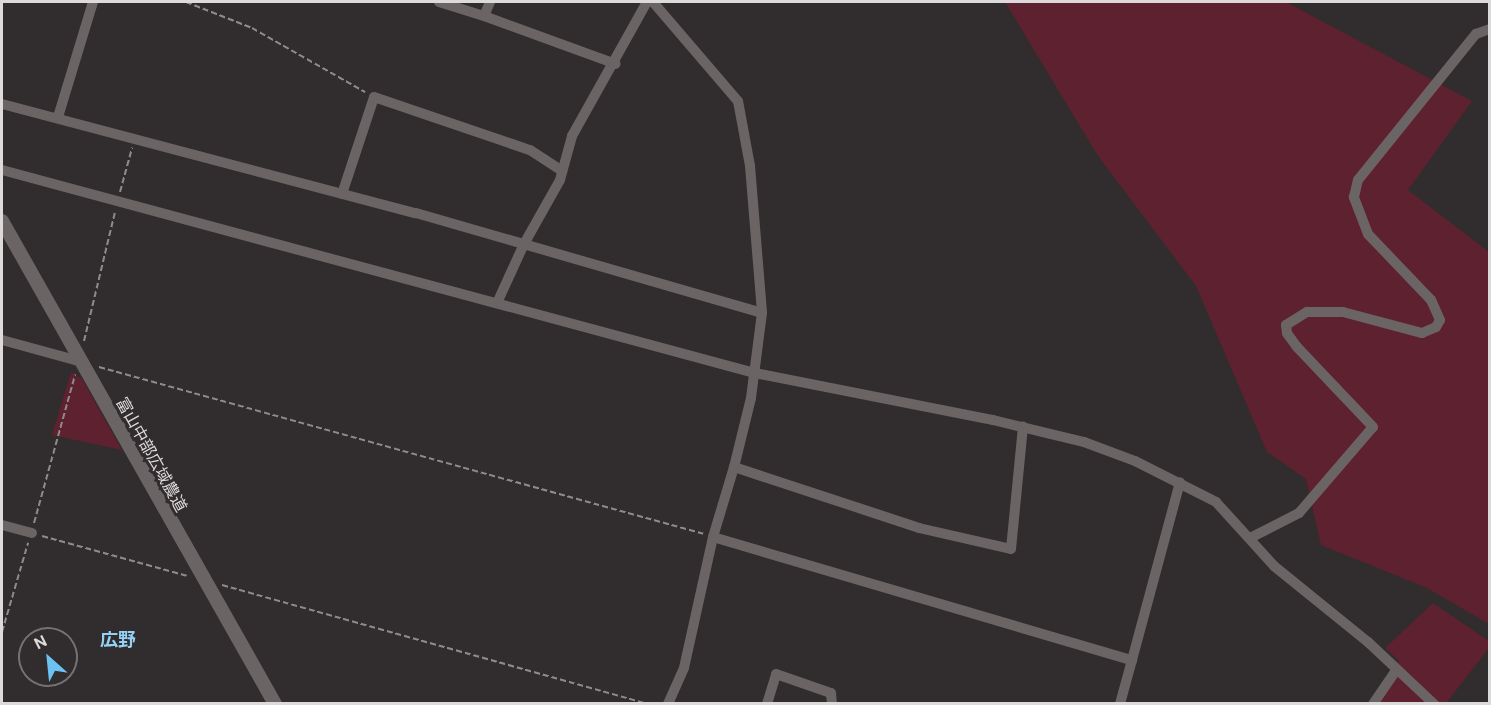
<!DOCTYPE html>
<meta charset="utf-8">
<style>
body{margin:0}
#map{position:relative;width:1491px;height:705px;overflow:hidden;background:#312c2d;font-family:"DM Sans","Noto Sans JP",sans-serif}
div>[style]{position:absolute}
[style*='--x']{left:calc(var(--x)*1px);top:calc(var(--y)*1px);width:calc(var(--w)*1px);rotate:calc(var(--a)*1deg)}
.green>*{inset:0;background:#5d2130}
.path>*{height:2px;margin-top:-1px;transform-origin:0;background:repeating-linear-gradient(90deg,#8f8b8c 0 6px,transparent 0 9px)}
.minor>*{height:10px;margin:-5px;padding:0 5px;transform-origin:5px;border-radius:5px;background:#6a6465}
.tertiary>*{height:14px;margin:-7px;padding:0 7px;transform-origin:7px;border-radius:7px;background:#6a6465}
span{translate:-50% -50%;white-space:nowrap;text-align:center;line-height:1.15;-webkit-text-stroke:6px #312c2d;paint-order:stroke}
.street-label{font-size:16px;color:#dddadb}
.neighbourhood-label{font-size:18px;color:#94d1f4;font-weight:700}
.frame{position:absolute;inset:0;border:3px solid #dddadb;pointer-events:none}
.north{position:absolute;left:18px;top:627px;width:60px;height:60px;box-sizing:border-box;background:#312c2d;border:2px solid #767273;border-radius:50%;rotate:333deg;font-size:16px;font-weight:700;line-height:24px;text-align:center;color:#dddadb}
.north::after{content:'';display:block;margin:auto;width:21px;height:27px;background:#6cc3f2;clip-path:polygon(50% 0,100% 100%,50% 72%,0 100%)}
</style>
<div id="map">
<div class="green">
<i style="clip-path:polygon(1005px 2px,1286px 2px,1472px 101px,1408px 190px,1489px 252px,1489px 624px,1427px 588px,1321px 545px,1306px 479px,1267px 452px,1196px 286px,1098px 156px)"></i>
<i style="clip-path:polygon(71px 372px,82px 379px,122px 450px,52px 435px)"></i>
<i style="clip-path:polygon(1433px 603px,1489px 641px,1489px 648px,1446px 703px,1368px 704px,1399px 661px,1385px 648px)"></i>
</div>
<div class="path">
<i style="--x:186;--y:2;--w:71;--a:21.5"></i>
<i style="--x:252;--y:28;--w:130;--a:29.5"></i>
<i style="--x:120;--y:192;--w:46;--a:-74.7"></i>
<i style="--x:84;--y:341;--w:133;--a:-76.5"></i>
<i style="--x:99;--y:367;--w:628;--a:15.43"></i>
<i style="--x:34;--y:523;--w:154;--a:-74.5"></i>
<i style="--x:42;--y:536;--w:150;--a:15.4"></i>
<i style="--x:222;--y:585;--w:441;--a:15.6"></i>
<i style="--x:2;--y:632;--w:93;--a:-73.7"></i>
</div>
<div class="minor">
<i style="--x:439;--y:2;--w:47;--a:17.3"></i>
<i style="--x:490;--y:2;--w:15;--a:113"></i>
<i style="--x:484;--y:16;--w:140;--a:20"></i>
<i style="--x:653;--y:2;--w:130;--a:49.4"></i>
<i style="--x:738;--y:101;--w:66;--a:79.5"></i>
<i style="--x:750;--y:166;--w:147;--a:85.3"></i>
<i style="--x:762;--y:313;--w:86;--a:97.4"></i>
<i style="--x:751;--y:398;--w:71;--a:103.8"></i>
<i style="--x:734;--y:467;--w:73;--a:106.7"></i>
<i style="--x:713;--y:537;--w:134;--a:102.5"></i>
<i style="--x:684;--y:668;--w:39;--a:114"></i>
<i style="--x:2;--y:104;--w:428;--a:14.8"></i>
<i style="--x:416;--y:213;--w:360;--a:16.1"></i>
<i style="--x:58;--y:117;--w:120;--a:-73.1"></i>
<i style="--x:2;--y:170;--w:780;--a:15.09"></i>
<i style="--x:755;--y:373;--w:243;--a:11.2"></i>
<i style="--x:993;--y:420;--w:94;--a:13.6"></i>
<i style="--x:1084;--y:442;--w:54;--a:20.4"></i>
<i style="--x:1135;--y:461;--w:91;--a:26.8"></i>
<i style="--x:1216;--y:502;--w:86;--a:47.8"></i>
<i style="--x:1274;--y:566;--w:121;--a:39"></i>
<i style="--x:1368;--y:642;--w:91;--a:43.2"></i>
<i style="--x:342;--y:194;--w:102;--a:-71.7"></i>
<i style="--x:374;--y:97;--w:165;--a:18.8"></i>
<i style="--x:530;--y:150;--w:38;--a:33"></i>
<i style="--x:497;--y:303;--w:65;--a:-65.4"></i>
<i style="--x:524;--y:244;--w:73;--a:-60.6"></i>
<i style="--x:560;--y:180;--w:46;--a:-74.7"></i>
<i style="--x:572;--y:136;--w:154;--a:-60.8"></i>
<i style="--x:2;--y:340;--w:80;--a:15.3"></i>
<i style="--x:734;--y:467;--w:195;--a:18.2"></i>
<i style="--x:919;--y:528;--w:94;--a:12.9"></i>
<i style="--x:1011;--y:549;--w:123;--a:-84.4"></i>
<i style="--x:2;--y:525;--w:31;--a:15"></i>
<i style="--x:713;--y:537;--w:437;--a:16.4"></i>
<i style="--x:1132;--y:660;--w:46;--a:105.3"></i>
<i style="--x:1250;--y:538;--w:55;--a:-27"></i>
<i style="--x:1299;--y:513;--w:113;--a:-49.3"></i>
<i style="--x:1373;--y:427;--w:110;--a:-133.5"></i>
<i style="--x:1297;--y:347;--w:17;--a:-126"></i>
<i style="--x:1287;--y:333;--w:8;--a:-97"></i>
<i style="--x:1286;--y:325;--w:25;--a:-32"></i>
<i style="--x:1307;--y:312;--w:36;--a:0"></i>
<i style="--x:1343;--y:312;--w:82;--a:14.9"></i>
<i style="--x:1422;--y:333;--w:15;--a:-23"></i>
<i style="--x:1436;--y:327;--w:8;--a:-60"></i>
<i style="--x:1440;--y:320;--w:22;--a:-114"></i>
<i style="--x:1431;--y:300;--w:91;--a:-133.7"></i>
<i style="--x:1368;--y:234;--w:40;--a:-111"></i>
<i style="--x:1354;--y:197;--w:17;--a:-77"></i>
<i style="--x:1358;--y:180;--w:188;--a:-51.1"></i>
<i style="--x:1476;--y:34;--w:15;--a:-20"></i>
<i style="--x:1132;--y:660;--w:184;--a:-74.9"></i>
<i style="--x:767;--y:704;--w:31;--a:-73"></i>
<i style="--x:776;--y:674;--w:58;--a:19.1"></i>
<i style="--x:831;--y:693;--w:11;--a:85"></i>
<i style="--x:1373;--y:704;--w:42;--a:-55.6"></i>
</div>
<div class="tertiary">
<i style="--x:2;--y:221;--w:555;--a:60.52"></i>
</div>
<div class="street-label">
<span style="left:151px;top:455px;rotate:61deg">富山中部広域農道</span>
</div>
<div class="neighbourhood-label">
<span style="left:118px;top:640px">広野</span>
</div>
<div class="frame"></div>
<div class="north">N</div>
</div>
